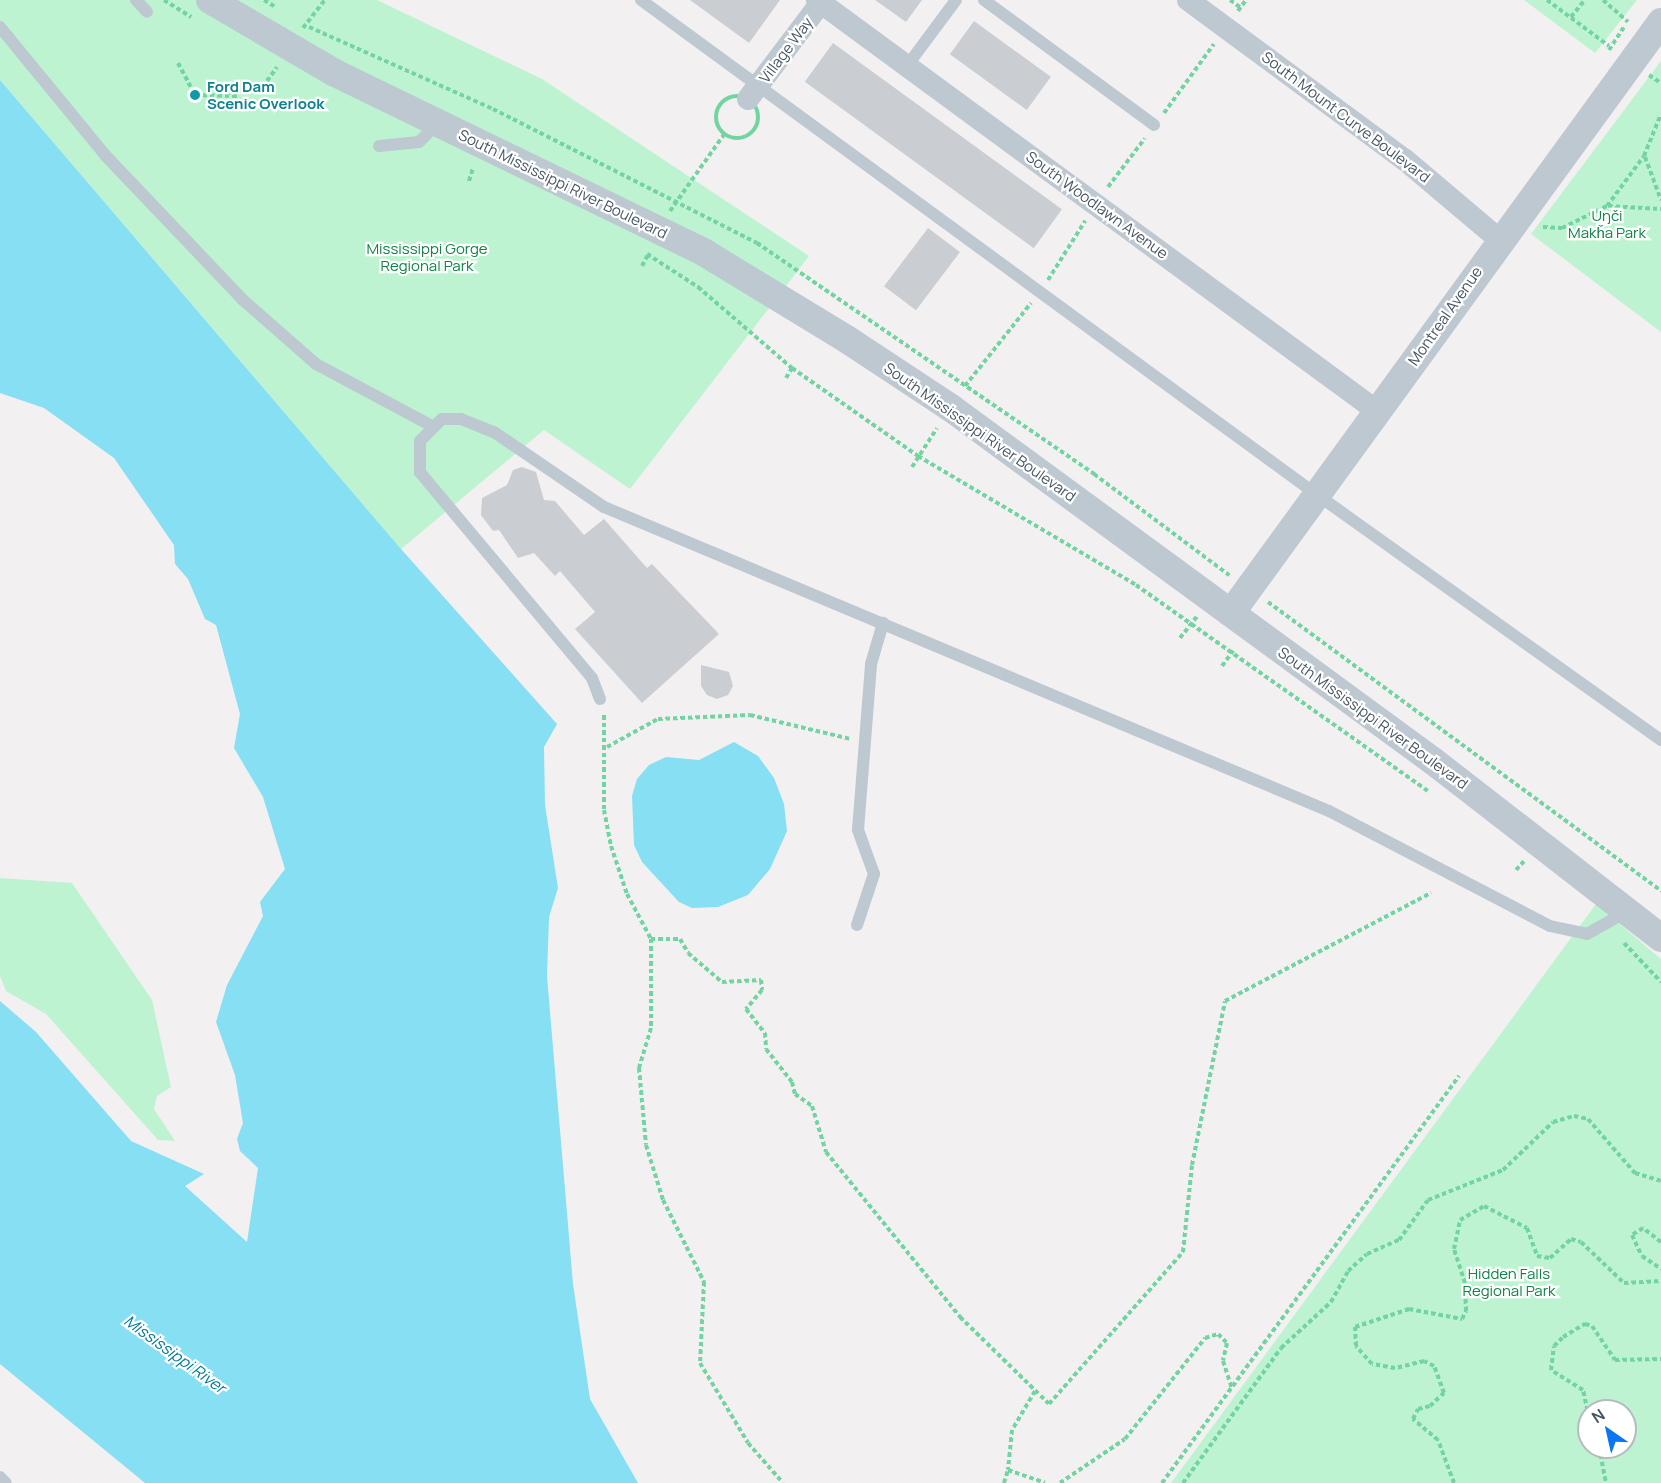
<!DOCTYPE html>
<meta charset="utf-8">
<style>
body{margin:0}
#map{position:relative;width:1661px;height:1483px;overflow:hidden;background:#f3f0f1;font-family:Manrope,sans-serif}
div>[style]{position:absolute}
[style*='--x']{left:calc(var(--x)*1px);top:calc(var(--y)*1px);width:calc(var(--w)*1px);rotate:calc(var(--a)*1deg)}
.green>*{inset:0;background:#bdf3d0}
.water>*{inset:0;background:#86dff3}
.building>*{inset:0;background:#caced3;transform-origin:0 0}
.path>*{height:4px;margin-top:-2px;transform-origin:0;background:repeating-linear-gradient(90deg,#72d4a1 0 4.5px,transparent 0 7.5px)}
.path>.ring{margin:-2px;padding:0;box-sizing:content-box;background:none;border:4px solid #72d4a1;border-radius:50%}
.service>*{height:12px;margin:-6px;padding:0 6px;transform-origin:6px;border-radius:6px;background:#bdc8d1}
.minor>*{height:22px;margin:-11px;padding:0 11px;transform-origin:11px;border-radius:11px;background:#bdc8d1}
.tertiary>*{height:28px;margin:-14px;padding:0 14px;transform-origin:14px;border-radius:14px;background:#bdc8d1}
.dots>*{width:16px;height:16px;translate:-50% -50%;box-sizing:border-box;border:3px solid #fff;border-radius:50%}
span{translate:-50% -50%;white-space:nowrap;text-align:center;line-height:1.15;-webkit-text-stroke:4.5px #fff;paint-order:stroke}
.street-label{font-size:15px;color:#475560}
.culture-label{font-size:15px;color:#0d838f;font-weight:700}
.left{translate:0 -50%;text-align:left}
.park-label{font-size:15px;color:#108346}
.water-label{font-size:16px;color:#047c97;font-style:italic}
.north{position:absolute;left:1577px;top:1399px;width:60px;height:60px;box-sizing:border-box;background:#fff;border:2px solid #b5bbbf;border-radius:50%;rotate:326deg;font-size:16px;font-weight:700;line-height:24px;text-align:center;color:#475560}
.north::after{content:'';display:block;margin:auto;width:21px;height:27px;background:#0b76f3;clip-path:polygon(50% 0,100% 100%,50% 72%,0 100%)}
</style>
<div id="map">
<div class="green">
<i style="clip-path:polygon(0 0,377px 0,542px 79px,809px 256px,630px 489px,544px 430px,401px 549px,0 80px)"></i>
<i style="clip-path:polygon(1524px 0,1637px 0,1595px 53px)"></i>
<i style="clip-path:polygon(1661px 61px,1661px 332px,1531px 234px)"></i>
<i style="clip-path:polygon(0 878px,72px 883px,152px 1000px,171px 1087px,157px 1096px,154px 1109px,175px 1141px,158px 1140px,46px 1014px,6px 991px,0 976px)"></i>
<i style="clip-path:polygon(evenodd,1596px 904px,1661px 959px,1661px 1483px,1171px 1483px,1596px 904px,1589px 1411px,1625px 1411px,1625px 1447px,1589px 1447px,1589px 1411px)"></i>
</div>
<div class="water">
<i style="clip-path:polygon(0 80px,401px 549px,557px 724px,544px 747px,545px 805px,558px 888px,549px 917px,547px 976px,573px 1284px,590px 1399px,638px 1483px,145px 1483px,0 1364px,0 1001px,36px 1032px,131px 1141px,204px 1174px,185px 1186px,247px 1242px,258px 1168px,240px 1151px,237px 1139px,243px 1123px,235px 1075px,216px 1022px,227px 985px,263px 916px,260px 902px,285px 869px,263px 797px,234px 748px,240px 714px,216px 625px,205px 619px,188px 579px,175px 564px,174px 545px,114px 458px,44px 408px,0 393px)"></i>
<i style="clip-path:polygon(734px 742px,758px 756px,774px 778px,784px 804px,787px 831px,770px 869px,748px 895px,718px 907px,692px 908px,679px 902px,642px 862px,634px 845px,632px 796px,637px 779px,649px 765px,666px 757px,699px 760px)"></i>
</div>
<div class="building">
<i style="clip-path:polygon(690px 0,780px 0,749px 43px)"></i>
<i style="clip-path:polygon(875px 0,922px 0,906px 22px)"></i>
<i style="left:974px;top:21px;width:95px;height:41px;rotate:36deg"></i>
<i style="left:833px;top:43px;width:283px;height:48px;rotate:36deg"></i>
<i style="left:928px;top:228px;width:40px;height:73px;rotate:37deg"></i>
<i style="clip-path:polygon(522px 467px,536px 472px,544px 500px,555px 501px,584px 535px,604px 519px,647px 568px,652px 564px,719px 634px,642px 703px,575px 629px,595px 612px,560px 571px,555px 576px,534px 553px,518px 558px,499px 530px,493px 531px,481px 515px,482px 498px,507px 485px,513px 470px)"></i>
<i style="clip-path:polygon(701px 665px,729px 672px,733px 686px,728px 695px,717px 699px,707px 695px,701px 686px)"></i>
</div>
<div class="path">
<i style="--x:164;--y:0;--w:32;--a:32"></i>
<i style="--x:264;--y:0;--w:12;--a:31"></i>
<i style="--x:1230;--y:0;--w:14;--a:36"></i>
<i style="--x:1547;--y:0;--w:77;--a:36.6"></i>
<i style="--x:1603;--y:0;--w:33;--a:41"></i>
<i style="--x:1238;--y:11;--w:14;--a:-54"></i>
<i style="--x:1571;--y:17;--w:22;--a:-51"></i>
<i style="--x:309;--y:27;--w:201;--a:24"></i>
<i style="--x:493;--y:109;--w:296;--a:26.9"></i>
<i style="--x:757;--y:243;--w:409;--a:34.4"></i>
<i style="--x:1094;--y:474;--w:169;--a:36.8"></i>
<i style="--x:303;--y:28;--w:36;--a:-52"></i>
<i style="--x:1609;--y:50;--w:27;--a:-57"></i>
<i style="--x:178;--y:63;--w:36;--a:62"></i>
<i style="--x:195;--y:95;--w:42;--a:1.4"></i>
<i style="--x:1649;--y:75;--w:14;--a:34"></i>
<i style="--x:267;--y:81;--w:17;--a:-54"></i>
<i class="ring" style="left:716px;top:96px;width:38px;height:38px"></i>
<i style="--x:1164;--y:113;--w:85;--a:-54.1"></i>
<i style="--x:1645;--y:157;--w:46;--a:69.6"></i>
<i style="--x:469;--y:181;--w:14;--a:-73"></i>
<i style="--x:1108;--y:187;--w:61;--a:-52.9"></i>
<i style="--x:1608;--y:206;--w:53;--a:3.2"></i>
<i style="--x:670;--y:211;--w:95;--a:-54.8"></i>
<i style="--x:1543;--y:227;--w:19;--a:3"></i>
<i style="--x:1562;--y:228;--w:50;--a:-26.1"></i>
<i style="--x:1607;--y:206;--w:62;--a:-53.5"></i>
<i style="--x:1644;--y:156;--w:45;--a:-68"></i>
<i style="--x:647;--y:254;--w:61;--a:32.9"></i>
<i style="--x:698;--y:287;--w:124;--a:40.8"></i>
<i style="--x:792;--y:368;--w:154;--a:34.9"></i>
<i style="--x:918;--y:456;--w:253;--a:30.6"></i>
<i style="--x:1136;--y:585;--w:357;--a:35.2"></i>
<i style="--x:642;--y:266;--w:15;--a:-62"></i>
<i style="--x:1048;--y:280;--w:70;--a:-57.9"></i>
<i style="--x:786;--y:378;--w:12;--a:-59"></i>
<i style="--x:965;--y:386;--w:106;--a:-51.5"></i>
<i style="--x:912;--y:467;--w:46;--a:-57.3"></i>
<i style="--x:1268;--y:602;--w:488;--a:36.3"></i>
<i style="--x:1180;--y:638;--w:28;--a:-52"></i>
<i style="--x:1222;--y:666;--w:19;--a:-54"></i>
<i style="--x:604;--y:715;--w:95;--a:90"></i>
<i style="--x:604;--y:810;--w:37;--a:79"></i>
<i style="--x:611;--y:846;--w:51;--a:71.6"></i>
<i style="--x:627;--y:894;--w:51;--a:61.9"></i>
<i style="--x:651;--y:939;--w:89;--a:90"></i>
<i style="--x:651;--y:1028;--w:42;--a:106.7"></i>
<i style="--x:639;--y:1068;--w:77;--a:84.8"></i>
<i style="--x:646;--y:1145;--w:58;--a:72.8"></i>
<i style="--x:663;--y:1200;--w:92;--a:63.4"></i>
<i style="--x:704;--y:1282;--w:81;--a:92.8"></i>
<i style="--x:700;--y:1363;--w:93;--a:59"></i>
<i style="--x:748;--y:1443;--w:53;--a:48.8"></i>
<i style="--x:607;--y:747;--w:58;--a:-28.8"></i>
<i style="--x:658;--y:719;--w:92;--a:-2.5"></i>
<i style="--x:750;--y:715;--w:104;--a:13.4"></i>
<i style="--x:1516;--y:870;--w:12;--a:-48"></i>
<i style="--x:651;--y:939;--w:29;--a:0"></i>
<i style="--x:680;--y:939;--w:16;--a:60"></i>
<i style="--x:688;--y:953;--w:45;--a:40.5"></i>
<i style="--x:722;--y:982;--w:39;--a:-3"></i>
<i style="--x:761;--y:980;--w:10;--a:84"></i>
<i style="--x:762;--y:990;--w:25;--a:130"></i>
<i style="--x:746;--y:1009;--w:31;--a:52"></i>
<i style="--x:765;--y:1033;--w:16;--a:86"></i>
<i style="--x:766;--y:1049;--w:42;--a:51.8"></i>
<i style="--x:792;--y:1082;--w:12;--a:76"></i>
<i style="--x:795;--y:1094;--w:21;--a:35"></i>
<i style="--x:812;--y:1106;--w:48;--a:73.1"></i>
<i style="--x:826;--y:1152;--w:213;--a:50.9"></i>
<i style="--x:960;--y:1317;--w:124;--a:44.3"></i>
<i style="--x:1049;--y:1404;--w:203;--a:-48.6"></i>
<i style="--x:1183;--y:1252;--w:87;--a:-84.1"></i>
<i style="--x:1192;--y:1165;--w:167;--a:-78.6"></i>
<i style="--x:1225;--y:1001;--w:233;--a:-27.7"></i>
<i style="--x:1624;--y:943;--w:54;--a:46.5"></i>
<i style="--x:1661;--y:1242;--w:23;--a:-142"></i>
<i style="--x:1643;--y:1228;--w:13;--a:148"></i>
<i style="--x:1632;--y:1235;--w:23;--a:65"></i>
<i style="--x:1642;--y:1256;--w:23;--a:34"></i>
<i style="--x:1035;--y:1391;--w:45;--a:120.5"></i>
<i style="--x:1012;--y:1430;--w:40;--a:95.7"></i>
<i style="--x:1008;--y:1470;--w:39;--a:19"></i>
<i style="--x:1589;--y:1418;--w:29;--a:-102"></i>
<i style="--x:1583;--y:1390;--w:38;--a:-148"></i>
<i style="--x:1551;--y:1370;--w:24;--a:-83"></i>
<i style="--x:1554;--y:1346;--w:13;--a:-45"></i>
<i style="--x:1563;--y:1337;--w:26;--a:-31"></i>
<i style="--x:1585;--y:1324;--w:7;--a:16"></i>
<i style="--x:1592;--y:1326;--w:41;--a:55.9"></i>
<i style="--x:1615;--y:1360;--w:46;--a:-1.2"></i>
<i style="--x:1599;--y:1447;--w:37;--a:79"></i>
<i style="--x:1004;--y:1483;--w:14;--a:-73"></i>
<i style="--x:1060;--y:1483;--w:78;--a:-34.1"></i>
<i style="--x:1125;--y:1439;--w:129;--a:-51.6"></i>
<i style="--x:1205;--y:1338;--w:14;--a:-17"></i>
<i style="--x:1218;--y:1334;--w:13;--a:45"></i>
<i style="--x:1227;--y:1343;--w:18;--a:103"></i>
<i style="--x:1223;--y:1361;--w:28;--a:72"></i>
<i style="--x:1162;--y:1483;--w:504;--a:-53.88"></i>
<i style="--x:1183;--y:1483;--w:167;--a:-54"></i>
<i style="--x:1281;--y:1348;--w:68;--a:-42.6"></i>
<i style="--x:1331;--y:1302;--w:35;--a:-61"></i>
<i style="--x:1348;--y:1271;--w:25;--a:-42"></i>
<i style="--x:1367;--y:1254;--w:35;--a:-24"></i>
<i style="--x:1399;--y:1240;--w:49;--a:-54.1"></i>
<i style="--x:1428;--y:1200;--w:81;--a:-21.8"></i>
<i style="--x:1503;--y:1170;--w:69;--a:-43.8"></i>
<i style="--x:1553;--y:1122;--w:22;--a:-16"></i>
<i style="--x:1574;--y:1116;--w:14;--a:12"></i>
<i style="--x:1588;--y:1119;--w:72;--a:49"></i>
<i style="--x:1635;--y:1173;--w:27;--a:17"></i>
<i style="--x:1454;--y:1483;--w:46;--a:-110.4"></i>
<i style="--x:1438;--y:1440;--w:33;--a:-140"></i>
<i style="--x:1413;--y:1419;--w:11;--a:-63"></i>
<i style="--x:1418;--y:1409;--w:12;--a:-14"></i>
<i style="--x:1430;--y:1406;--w:19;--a:-43"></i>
<i style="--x:1444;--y:1393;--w:29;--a:-110"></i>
<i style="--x:1434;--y:1366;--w:11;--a:-153"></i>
<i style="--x:1424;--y:1361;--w:30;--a:166"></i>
<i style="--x:1395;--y:1368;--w:23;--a:-170"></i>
<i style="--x:1372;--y:1364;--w:24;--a:-132"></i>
<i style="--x:1356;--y:1346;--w:19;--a:-93"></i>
<i style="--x:1355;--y:1327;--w:57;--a:-18.4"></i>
<i style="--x:1409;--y:1309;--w:54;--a:10.7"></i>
<i style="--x:1462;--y:1319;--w:9;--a:-63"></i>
<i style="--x:1466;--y:1311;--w:28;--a:-92"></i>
<i style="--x:1465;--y:1283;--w:36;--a:-108"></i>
<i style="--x:1454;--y:1249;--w:30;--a:-78"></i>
<i style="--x:1460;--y:1220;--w:28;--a:-30"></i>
<i style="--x:1484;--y:1206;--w:48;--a:27.1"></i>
<i style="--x:1527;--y:1228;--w:30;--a:70"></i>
<i style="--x:1537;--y:1256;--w:13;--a:9"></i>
<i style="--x:1550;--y:1258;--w:28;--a:-42"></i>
<i style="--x:1571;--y:1239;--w:10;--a:17"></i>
<i style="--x:1581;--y:1242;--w:59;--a:43.6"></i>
<i style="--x:1624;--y:1283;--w:37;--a:-3"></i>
</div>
<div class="service">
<i style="--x:136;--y:0;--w:16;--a:47"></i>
<i style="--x:641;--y:0;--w:836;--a:36.2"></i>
<i style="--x:1316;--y:494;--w:424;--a:35.5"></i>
<i style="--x:984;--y:0;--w:211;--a:36.3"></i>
<i style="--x:0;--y:27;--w:166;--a:50.6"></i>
<i style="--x:105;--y:155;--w:200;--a:46.4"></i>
<i style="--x:243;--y:300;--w:97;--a:41.2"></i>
<i style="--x:316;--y:364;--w:132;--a:28.1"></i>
<i style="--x:907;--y:66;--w:82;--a:-53.4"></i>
<i style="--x:379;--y:146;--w:40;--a:-5.7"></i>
<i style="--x:419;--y:142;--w:25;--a:-45"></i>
<i style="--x:600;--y:699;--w:22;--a:-111"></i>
<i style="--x:592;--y:678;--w:268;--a:-129.9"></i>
<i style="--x:420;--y:472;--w:31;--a:-90"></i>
<i style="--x:420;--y:441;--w:31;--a:-45"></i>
<i style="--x:442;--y:419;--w:19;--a:0"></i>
<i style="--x:461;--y:419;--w:35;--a:22"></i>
<i style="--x:494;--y:432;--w:133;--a:34.3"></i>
<i style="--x:604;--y:507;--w:786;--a:22.75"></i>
<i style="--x:1329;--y:811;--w:249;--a:27.5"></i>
<i style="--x:1550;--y:926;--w:38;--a:12"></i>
<i style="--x:1587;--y:934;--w:45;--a:-29.4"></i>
<i style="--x:857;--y:925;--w:54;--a:-71.6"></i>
<i style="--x:874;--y:874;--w:47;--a:-110"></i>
<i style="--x:858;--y:830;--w:167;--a:-85.5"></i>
<i style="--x:871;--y:664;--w:43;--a:-73.7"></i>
<i style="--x:0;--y:1477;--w:8;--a:45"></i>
</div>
<div class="minor">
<i style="--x:817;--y:0;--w:695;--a:36.28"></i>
<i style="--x:1188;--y:0;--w:268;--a:36.4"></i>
<i style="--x:1404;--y:159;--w:126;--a:40.2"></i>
<i style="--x:748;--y:99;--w:124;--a:-52.9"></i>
</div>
<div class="tertiary">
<i style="--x:210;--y:0;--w:143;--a:30.3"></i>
<i style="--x:333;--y:72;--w:414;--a:25.9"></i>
<i style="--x:705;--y:253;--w:167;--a:31.3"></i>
<i style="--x:848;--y:340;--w:123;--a:33.4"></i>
<i style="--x:951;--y:408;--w:597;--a:36.22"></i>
<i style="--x:1433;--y:761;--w:289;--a:37.8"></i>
<i style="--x:1231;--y:613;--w:731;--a:-53.96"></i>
</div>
<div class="dots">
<i style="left:195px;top:95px;background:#0f9aa8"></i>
</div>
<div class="street-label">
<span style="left:786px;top:50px;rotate:-53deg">Village Way</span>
<span style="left:1346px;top:117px;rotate:37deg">South Mount Curve Boulevard</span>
<span style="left:563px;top:184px;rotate:26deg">South Mississippi River Boulevard</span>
<span style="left:1097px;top:205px;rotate:36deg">South Woodlawn Avenue</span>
<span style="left:1445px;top:316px;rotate:-55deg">Montreal Avenue</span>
<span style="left:980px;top:432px;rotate:35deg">South Mississippi River Boulevard</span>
<span style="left:1373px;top:718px;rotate:36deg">South Mississippi River Boulevard</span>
</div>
<div class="culture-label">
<span class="left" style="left:207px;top:95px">Ford Dam<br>Scenic Overlook</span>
</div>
<div class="park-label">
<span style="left:1607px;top:224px">Uŋči<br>Makȟa Park</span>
<span style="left:427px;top:257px">Mississippi Gorge<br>Regional Park</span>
<span style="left:1509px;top:1282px">Hidden Falls<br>Regional Park</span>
</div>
<div class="water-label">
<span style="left:175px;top:1354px;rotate:36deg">Mississippi River</span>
</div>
<div class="north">N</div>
</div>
